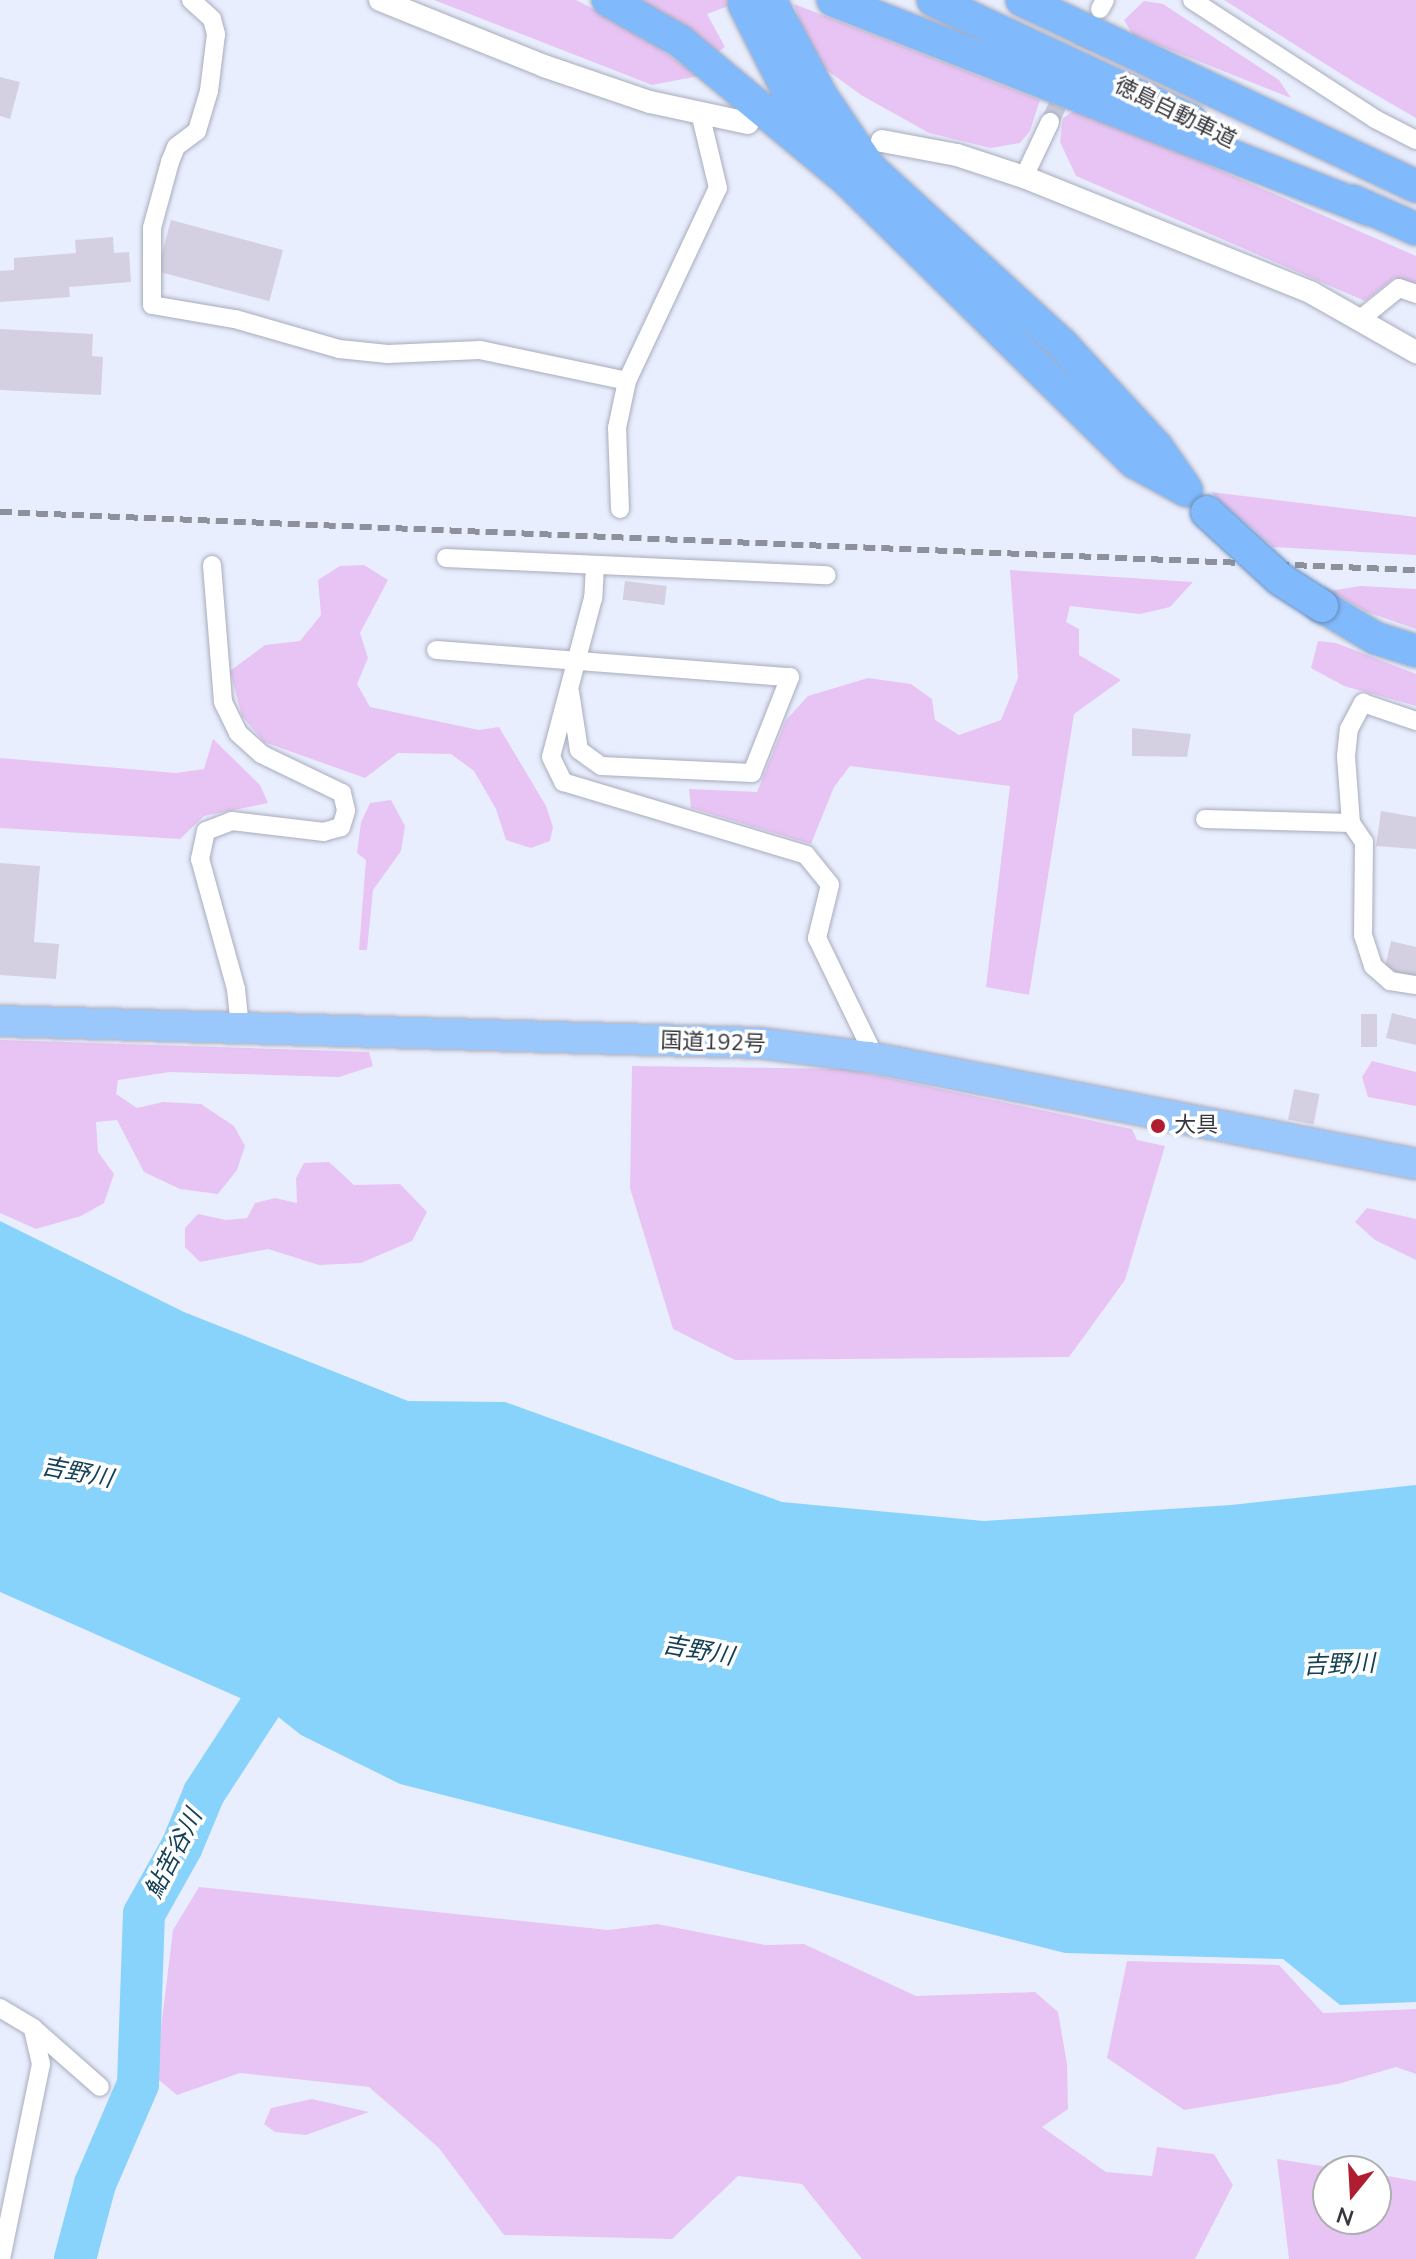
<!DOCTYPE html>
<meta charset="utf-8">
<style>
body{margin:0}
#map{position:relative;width:1416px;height:2259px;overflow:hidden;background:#e9eefe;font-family:"Nunito Sans","Noto Sans JP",sans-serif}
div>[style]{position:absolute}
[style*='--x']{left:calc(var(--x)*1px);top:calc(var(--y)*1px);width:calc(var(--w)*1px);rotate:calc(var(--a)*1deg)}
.green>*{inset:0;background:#e8c4f4}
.water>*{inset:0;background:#88d3fb}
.river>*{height:42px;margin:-21px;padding:0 21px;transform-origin:21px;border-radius:21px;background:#88d3fb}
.building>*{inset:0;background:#d4d0e1;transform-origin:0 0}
.minor-tunnel>*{height:18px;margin-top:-9px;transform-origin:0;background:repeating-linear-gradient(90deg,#c5c9d7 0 18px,transparent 0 27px)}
.roads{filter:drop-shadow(0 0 2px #a8acbc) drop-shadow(0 0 2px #a8acbc)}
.minor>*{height:18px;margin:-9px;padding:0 9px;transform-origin:9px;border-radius:9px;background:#fff}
.tertiary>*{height:22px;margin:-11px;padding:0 11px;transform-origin:11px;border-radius:11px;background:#fff}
.trunk>*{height:30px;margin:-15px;padding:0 15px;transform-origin:15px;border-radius:15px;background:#9ac7fc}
.motorway>*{height:32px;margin:-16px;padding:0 16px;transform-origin:16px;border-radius:16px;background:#80b9fc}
.rail>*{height:6px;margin-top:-3px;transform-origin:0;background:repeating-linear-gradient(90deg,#8e919c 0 12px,transparent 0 18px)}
.bridges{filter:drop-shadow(0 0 2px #668cb9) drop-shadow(0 0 2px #668cb9)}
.motorway-bridge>*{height:32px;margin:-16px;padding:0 16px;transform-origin:16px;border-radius:16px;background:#80b9fc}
.dots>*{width:22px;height:22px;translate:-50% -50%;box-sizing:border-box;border:4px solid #fff;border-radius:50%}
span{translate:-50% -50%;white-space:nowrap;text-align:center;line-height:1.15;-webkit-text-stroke:7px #fff;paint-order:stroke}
.street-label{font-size:22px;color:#35373d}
.poi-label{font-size:22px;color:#35373d}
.left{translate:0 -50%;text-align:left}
.water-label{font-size:24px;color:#154055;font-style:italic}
.north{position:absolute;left:1312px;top:2155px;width:80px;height:80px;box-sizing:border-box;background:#fff;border:2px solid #aeafb1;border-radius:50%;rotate:198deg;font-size:22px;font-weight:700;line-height:32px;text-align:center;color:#35373d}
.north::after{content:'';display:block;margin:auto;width:28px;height:36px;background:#b01d30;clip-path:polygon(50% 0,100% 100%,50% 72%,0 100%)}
</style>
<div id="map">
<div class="green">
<i style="clip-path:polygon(434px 0,576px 0,628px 27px,699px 76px,652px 85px)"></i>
<i style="clip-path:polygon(623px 0,744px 0,707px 14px,725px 47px,716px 53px)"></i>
<i style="clip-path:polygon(1224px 0,1416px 0,1416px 118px,1354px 82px)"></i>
<i style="clip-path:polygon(1144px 1px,1163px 4px,1279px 80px,1291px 98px,1133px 35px,1124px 20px)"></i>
<i style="clip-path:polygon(794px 4px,1040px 100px,1030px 131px,1020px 143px,991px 148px,929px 133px,861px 95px,813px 60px)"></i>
<i style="clip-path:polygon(1078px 108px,1416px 256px,1416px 285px,1394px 278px,1365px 301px,1076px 176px,1060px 142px,1063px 118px)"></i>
<i style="clip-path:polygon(1211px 492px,1416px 517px,1416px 555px,1273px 547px)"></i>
<i style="clip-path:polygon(364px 565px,388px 580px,360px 633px,368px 658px,357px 684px,370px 707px,479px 730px,499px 727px,546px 806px,553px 827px,550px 841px,531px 848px,506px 840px,496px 809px,474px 771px,451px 754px,398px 753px,365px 778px,264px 742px,242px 716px,230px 671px,265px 645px,300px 641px,321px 615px,318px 580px,340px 566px)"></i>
<i style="clip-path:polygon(1010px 570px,1193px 582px,1170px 607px,1140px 614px,1070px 606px,1066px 622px,1079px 629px,1079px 655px,1121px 680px,1074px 714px,1029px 995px,986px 987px,1010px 786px,850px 766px,834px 787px,811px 844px,691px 808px,689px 789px,757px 792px,786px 720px,808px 696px,868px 678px,911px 684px,932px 699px,935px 720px,959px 735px,1001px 720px,1018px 678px)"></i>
<i style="clip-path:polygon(1360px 586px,1416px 589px,1416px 629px,1367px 612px,1330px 591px)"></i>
<i style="clip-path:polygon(1318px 641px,1336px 643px,1416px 674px,1416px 706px,1344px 686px,1311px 668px)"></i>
<i style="clip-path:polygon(213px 739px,260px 785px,268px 803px,204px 816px,180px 839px,0 828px,0 758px,176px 773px,204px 769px)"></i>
<i style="clip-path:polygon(391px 800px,405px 826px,401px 851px,373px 890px,367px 950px,359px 950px,366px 860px,357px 853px,361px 822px,370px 803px)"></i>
<i style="clip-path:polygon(0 1040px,369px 1052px,373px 1066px,339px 1077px,170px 1072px,118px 1080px,116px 1094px,137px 1108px,163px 1102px,201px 1104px,234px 1126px,245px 1146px,237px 1170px,218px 1194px,180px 1189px,144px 1172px,117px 1120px,96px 1122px,98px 1152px,114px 1174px,104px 1203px,81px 1216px,36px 1229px,0 1213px)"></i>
<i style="clip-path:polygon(1372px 1061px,1416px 1072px,1416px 1106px,1368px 1097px,1362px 1077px)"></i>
<i style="clip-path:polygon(632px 1066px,845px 1069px,1132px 1129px,1137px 1140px,1165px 1146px,1125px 1280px,1069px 1357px,735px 1360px,673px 1329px,630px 1188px)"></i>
<i style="clip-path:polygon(329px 1162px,354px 1185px,400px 1184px,427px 1212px,412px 1241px,361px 1263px,319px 1265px,268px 1249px,200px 1262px,185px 1247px,185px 1228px,198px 1214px,226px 1220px,247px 1218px,255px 1203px,275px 1198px,297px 1203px,296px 1178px,304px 1163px)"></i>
<i style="clip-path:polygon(1367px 1208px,1416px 1219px,1416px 1260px,1375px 1240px,1355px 1222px)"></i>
<i style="clip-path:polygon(199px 1887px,608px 1930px,657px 1924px,765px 1945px,804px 1944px,916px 1996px,1035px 1992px,1058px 2012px,1067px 2064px,1068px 2109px,1042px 2127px,1106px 2172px,1152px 2176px,1157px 2147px,1214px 2154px,1233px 2185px,1195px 2259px,862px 2259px,802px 2184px,738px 2176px,672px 2239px,504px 2235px,439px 2148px,369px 2087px,240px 2073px,177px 2095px,155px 2077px,173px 1930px)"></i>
<i style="clip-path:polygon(1127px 1961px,1279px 1965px,1323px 2013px,1416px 2009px,1416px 2074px,1396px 2067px,1338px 2084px,1184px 2110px,1107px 2058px)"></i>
<i style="clip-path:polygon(312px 2099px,369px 2112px,306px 2135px,275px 2132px,264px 2124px,271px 2108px)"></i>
<i style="clip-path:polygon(1277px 2159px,1354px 2171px,1328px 2171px,1328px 2219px,1376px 2219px,1376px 2174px,1416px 2181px,1416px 2259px,1289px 2259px)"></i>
</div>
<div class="water">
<i style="clip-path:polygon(0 1221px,184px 1312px,408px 1401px,505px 1402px,782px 1502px,984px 1521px,1231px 1505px,1416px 1485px,1416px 2002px,1340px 2005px,1283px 1959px,1065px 1953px,400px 1784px,301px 1735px,272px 1712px,0 1592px)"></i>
</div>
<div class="river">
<i style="--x:75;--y:2259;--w:78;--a:-75.1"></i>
<i style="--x:95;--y:2184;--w:109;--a:-66.7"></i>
<i style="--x:138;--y:2084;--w:170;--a:-88"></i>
<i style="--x:144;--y:1914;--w:78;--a:-60.8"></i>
<i style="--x:182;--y:1846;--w:57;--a:-67.5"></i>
<i style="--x:204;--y:1793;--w:130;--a:-56.9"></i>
<i style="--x:275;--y:1684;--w:29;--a:-96"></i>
</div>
<div class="building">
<i style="clip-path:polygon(0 77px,20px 82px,10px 119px,0 116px)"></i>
<i style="left:171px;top:220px;width:116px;height:53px;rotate:15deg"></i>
<i style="clip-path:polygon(113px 237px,114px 253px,129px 252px,131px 282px,69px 287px,70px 297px,0 302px,0 271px,14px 270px,14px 258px,76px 253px,75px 240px)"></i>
<i style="clip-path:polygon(0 329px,93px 334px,92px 356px,103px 357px,101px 395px,0 390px)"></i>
<i style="left:625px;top:581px;width:42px;height:19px;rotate:7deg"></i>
<i style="clip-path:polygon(1132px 728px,1191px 734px,1187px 757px,1132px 756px)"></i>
<i style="clip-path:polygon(1381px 811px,1416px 817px,1416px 849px,1376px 846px)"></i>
<i style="clip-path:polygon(0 863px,40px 866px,34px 942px,59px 944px,56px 979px,0 975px)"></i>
<i style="clip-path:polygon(1391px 941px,1416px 947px,1416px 978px,1384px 971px)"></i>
<i style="clip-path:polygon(1392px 1013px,1416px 1019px,1416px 1045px,1386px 1038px)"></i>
<i style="left:1377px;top:1014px;width:33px;height:16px;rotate:90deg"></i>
<i style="left:1294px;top:1089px;width:26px;height:31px;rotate:11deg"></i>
</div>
<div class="minor-tunnel">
<i style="--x:1050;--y:122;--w:105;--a:-65.9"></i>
</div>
<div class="roads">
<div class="minor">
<i style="--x:191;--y:0;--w:28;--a:42"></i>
<i style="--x:212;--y:19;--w:16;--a:75"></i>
<i style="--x:216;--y:34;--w:57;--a:97"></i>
<i style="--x:209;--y:91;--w:42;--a:106.7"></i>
<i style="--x:197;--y:131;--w:26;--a:143"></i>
<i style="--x:176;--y:147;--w:16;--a:112"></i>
<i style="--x:170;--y:162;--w:68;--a:105.3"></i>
<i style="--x:152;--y:228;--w:77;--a:90"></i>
<i style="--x:152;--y:305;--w:84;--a:9.6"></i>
<i style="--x:235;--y:319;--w:108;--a:16.1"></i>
<i style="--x:339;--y:349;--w:49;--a:5.8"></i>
<i style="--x:388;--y:354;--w:92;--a:-2.5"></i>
<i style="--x:480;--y:350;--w:150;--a:11.9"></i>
<i style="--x:1192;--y:0;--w:218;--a:33"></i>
<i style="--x:1375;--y:119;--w:46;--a:27.1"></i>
<i style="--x:1100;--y:9;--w:10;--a:-61"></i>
<i style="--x:1024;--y:177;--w:61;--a:-64.7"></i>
<i style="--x:1363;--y:317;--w:46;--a:-38.9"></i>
<i style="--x:1399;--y:288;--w:18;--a:19"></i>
<i style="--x:620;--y:509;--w:81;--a:-92.1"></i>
<i style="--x:617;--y:428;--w:48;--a:-78"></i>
<i style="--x:627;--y:381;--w:213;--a:-64.8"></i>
<i style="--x:718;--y:188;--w:77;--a:-103.5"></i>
<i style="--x:446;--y:558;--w:381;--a:2.6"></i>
<i style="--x:212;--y:565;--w:137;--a:85.4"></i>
<i style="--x:223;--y:702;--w:34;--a:64"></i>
<i style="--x:238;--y:733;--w:31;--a:42"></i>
<i style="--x:261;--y:754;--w:90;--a:25.7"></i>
<i style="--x:342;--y:793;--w:18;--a:77"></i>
<i style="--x:346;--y:811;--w:17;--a:107"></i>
<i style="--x:341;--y:827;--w:18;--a:164"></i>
<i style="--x:324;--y:832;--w:93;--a:-173.2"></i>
<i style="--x:232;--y:821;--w:28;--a:159"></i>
<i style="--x:206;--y:831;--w:29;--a:102"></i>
<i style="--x:200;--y:859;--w:135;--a:74.5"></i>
<i style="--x:236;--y:989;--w:39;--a:84"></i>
<i style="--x:595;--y:565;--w:33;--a:93"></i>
<i style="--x:593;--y:598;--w:164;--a:104.8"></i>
<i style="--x:551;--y:757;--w:28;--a:64"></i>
<i style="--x:563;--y:782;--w:254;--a:16.7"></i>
<i style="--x:806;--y:855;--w:38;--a:51"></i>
<i style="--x:830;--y:885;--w:55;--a:103.8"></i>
<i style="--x:817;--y:938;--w:119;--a:64.1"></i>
<i style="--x:869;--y:1045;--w:12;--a:90"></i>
<i style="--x:436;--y:650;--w:355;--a:4.4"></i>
<i style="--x:790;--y:677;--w:103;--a:111.6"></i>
<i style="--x:752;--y:773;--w:151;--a:-177.3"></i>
<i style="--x:601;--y:766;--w:27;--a:-144"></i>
<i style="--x:579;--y:750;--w:59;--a:-98.8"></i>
<i style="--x:1205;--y:819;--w:146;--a:1.6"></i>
<i style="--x:1351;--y:823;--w:23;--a:56"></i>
<i style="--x:1364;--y:842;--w:93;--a:90.6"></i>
<i style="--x:1363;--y:935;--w:33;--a:72"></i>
<i style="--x:1373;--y:966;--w:23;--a:41"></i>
<i style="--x:1390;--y:981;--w:26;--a:9"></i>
<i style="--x:1351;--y:823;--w:67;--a:-94.3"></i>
<i style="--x:1346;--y:756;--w:27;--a:-84"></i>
<i style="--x:1349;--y:729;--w:30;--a:-62"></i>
<i style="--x:1363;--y:703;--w:56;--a:18.8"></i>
<i style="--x:0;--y:2008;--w:39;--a:31"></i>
<i style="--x:33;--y:2028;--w:89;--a:41.4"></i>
<i style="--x:1;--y:2259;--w:199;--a:-78.4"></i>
<i style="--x:41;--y:2064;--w:37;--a:-103"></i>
</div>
<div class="tertiary">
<i style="--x:380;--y:0;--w:177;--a:21.9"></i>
<i style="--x:544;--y:66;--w:112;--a:18.8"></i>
<i style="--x:650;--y:102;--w:100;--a:12.1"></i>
<i style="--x:882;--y:141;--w:76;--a:10.6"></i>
<i style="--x:957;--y:155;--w:71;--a:18.2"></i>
<i style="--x:1024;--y:177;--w:310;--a:21.9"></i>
<i style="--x:1312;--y:293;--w:120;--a:29.6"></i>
</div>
<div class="trunk">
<i style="--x:0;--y:1021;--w:759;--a:1.66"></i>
<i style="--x:759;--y:1043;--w:111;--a:7.3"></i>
<i style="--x:869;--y:1057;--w:557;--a:11.07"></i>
</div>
<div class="motorway">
<i style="--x:608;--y:0;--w:83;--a:29.7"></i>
<i style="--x:680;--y:41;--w:220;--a:39.8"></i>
<i style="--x:849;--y:182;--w:400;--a:44.5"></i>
<i style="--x:1134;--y:462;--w:60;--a:28.7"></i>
<i style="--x:770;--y:0;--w:110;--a:61.8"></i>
<i style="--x:822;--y:97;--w:87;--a:55.8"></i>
<i style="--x:871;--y:169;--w:260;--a:42.5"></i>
<i style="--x:1063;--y:345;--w:137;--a:47.4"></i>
<i style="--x:1156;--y:446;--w:49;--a:55"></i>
<i style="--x:833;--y:0;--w:577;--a:21.36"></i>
<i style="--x:933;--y:0;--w:284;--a:25"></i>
<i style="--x:1022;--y:0;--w:436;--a:25.3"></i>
<i style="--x:744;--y:4;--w:111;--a:63.2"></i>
<i style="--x:794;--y:103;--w:57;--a:54.9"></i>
<i style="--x:1353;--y:201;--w:69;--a:24"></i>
<i style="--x:1322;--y:606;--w:62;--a:31.1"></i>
<i style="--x:1375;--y:638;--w:43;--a:17.6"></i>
</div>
</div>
<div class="rail">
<i style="--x:0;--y:512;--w:1417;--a:2.35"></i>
</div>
<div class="bridges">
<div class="motorway-bridge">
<i style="--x:1207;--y:512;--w:99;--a:42.5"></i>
<i style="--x:1280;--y:579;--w:50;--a:32.7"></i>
</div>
</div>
<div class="dots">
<i style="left:1158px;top:1126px;background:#b01d30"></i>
</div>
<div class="street-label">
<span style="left:1175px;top:113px;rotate:26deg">徳島自動車道</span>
<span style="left:713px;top:1043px;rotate:2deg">国道192号</span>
</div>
<div class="poi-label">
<span class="left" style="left:1174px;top:1126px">大具</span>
</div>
<div class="water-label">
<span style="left:77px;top:1473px;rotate:11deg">吉野川</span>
<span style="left:698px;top:1651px;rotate:10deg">吉野川</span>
<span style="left:1339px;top:1665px;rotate:-2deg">吉野川</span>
<span style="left:174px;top:1854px;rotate:-63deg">鮎苦谷川</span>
</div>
<div class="north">N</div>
</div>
